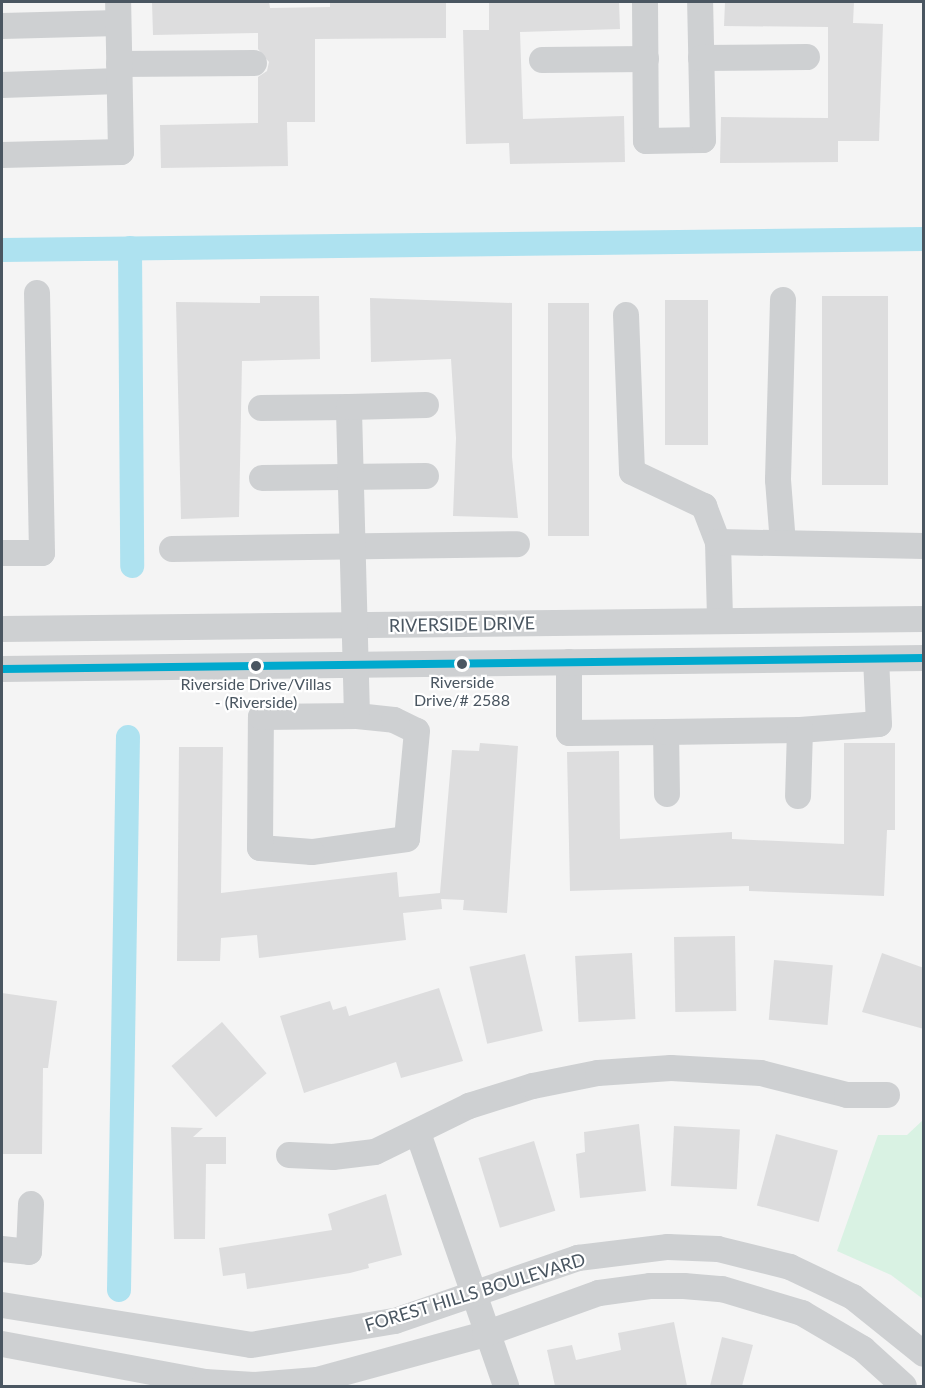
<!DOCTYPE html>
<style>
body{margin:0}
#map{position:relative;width:925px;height:1388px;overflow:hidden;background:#f4f4f4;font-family:Lato,sans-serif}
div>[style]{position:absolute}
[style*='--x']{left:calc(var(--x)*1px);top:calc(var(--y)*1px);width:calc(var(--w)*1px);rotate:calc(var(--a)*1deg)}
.green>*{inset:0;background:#d9f2e3}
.canal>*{height:24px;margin:-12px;padding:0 12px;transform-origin:12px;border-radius:12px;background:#aee2f0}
.building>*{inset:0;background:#ddddde;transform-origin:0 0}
.minor>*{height:26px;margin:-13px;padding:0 13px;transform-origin:13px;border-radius:13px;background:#ced0d2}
.bus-1>*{height:8px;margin:-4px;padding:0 4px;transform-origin:4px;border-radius:4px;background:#00a9ce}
.dots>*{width:16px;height:16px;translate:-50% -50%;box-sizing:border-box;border:3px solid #fff;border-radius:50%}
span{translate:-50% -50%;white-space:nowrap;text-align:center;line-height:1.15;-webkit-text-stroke:4.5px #fff;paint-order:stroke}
.bus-label{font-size:16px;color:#4a5661}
.street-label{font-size:18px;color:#4a5661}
.frame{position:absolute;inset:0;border:3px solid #4a5661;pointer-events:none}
</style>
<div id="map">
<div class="green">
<i style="clip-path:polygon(923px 1120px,923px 1299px,891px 1275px,837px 1251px,878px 1135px,907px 1135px)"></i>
</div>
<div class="canal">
<i style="--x:130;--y:248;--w:318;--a:89.6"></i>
<i style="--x:2;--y:250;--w:922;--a:-0.68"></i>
<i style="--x:119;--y:1290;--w:553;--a:-89.07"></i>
</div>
<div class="building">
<i style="clip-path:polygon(152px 2px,269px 2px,270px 8px,330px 7px,330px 2px,446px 2px,446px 38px,315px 39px,315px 122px,287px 122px,288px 166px,161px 168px,160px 125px,258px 123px,258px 77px,267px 71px,269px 62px,258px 49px,258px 33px,153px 35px)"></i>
<i style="clip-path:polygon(489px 2px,619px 2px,620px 29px,520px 32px,523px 119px,624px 116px,625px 162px,510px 164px,509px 143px,466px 144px,463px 30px,489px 30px)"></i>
<i style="clip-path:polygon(725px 2px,854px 2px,853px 23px,883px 24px,879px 141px,838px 141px,838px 162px,720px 163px,721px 117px,828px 118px,828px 27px,724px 26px)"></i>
<i style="clip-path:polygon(260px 296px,319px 296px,320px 359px,242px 361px,239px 517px,181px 519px,176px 302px,260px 303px)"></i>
<i style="left:888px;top:296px;width:189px;height:66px;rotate:90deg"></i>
<i style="clip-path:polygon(370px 298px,512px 303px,512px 457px,518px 518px,453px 516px,456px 438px,451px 359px,371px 362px)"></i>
<i style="left:708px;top:300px;width:145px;height:43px;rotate:90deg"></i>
<i style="left:548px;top:303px;width:41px;height:233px"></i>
<i style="clip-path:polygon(480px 743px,518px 746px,507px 913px,463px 910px,464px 900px,441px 899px,442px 909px,403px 913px,406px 940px,259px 958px,257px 935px,221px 938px,220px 961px,177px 961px,179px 747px,223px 747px,221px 893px,397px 872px,399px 897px,440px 893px,452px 750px,479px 751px)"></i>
<i style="clip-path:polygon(844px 743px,895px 743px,895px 830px,887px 830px,884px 896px,749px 891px,749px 886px,570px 891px,567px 752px,619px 751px,620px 839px,732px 832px,732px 839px,844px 844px)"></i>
<i style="left:735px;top:936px;width:75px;height:61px;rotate:89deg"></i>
<i style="left:632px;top:953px;width:66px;height:57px;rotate:87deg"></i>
<i style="clip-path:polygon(882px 953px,924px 968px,924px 1029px,862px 1012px)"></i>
<i style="left:525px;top:954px;width:79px;height:57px;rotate:77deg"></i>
<i style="left:774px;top:960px;width:59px;height:60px;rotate:5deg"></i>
<i style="clip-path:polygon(439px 988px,463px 1061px,401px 1078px,396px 1062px,304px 1093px,280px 1016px,330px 1001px,333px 1010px,346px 1006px,349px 1016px)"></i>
<i style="clip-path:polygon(2px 993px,57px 1001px,48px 1068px,43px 1068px,42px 1154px,2px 1154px)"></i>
<i style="left:222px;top:1022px;width:68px;height:67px;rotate:49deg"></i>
<i style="clip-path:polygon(639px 1124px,646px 1191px,580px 1198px,576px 1154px,585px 1152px,584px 1132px)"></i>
<i style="left:674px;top:1126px;width:66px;height:60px;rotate:3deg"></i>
<i style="clip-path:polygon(171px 1127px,203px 1128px,193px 1137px,226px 1137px,226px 1164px,206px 1164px,205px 1239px,174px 1239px)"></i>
<i style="left:776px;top:1134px;width:64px;height:74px;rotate:15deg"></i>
<i style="left:534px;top:1141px;width:73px;height:58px;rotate:73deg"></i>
<i style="clip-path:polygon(386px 1194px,402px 1255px,368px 1264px,369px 1268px,350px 1273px,247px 1289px,245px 1273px,223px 1276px,219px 1248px,332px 1230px,328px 1214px)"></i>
<i style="clip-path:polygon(674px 1322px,687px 1386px,555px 1386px,547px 1350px,572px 1345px,576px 1360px,621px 1350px,618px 1333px)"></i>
<i style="clip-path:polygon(722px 1337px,753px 1345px,742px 1386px,710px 1386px)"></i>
</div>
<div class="minor">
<i style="--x:645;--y:2;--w:139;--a:89.6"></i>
<i style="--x:646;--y:141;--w:57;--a:-1"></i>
<i style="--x:703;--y:140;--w:138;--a:-91.2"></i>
<i style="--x:2;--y:26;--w:116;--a:-1.5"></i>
<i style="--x:701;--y:58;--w:106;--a:-0.5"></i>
<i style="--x:542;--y:60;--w:104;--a:-0.6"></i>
<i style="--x:119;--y:64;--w:135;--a:-0.4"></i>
<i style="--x:2;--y:85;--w:117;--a:-2"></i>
<i style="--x:2;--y:155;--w:119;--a:-1.4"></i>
<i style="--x:121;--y:152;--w:150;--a:-91.1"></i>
<i style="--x:783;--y:300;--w:180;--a:91.6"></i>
<i style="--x:778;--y:480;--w:63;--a:85.5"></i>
<i style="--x:626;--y:315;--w:157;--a:87.8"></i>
<i style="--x:632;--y:472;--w:80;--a:25.3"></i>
<i style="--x:704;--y:506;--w:39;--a:69"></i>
<i style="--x:718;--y:542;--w:79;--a:88.5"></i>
<i style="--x:261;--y:408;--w:88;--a:-0.7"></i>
<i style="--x:262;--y:478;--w:164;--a:-0.7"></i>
<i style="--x:718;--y:542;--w:206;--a:1.1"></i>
<i style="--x:172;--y:549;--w:345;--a:-0.8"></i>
<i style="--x:2;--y:553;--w:40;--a:0"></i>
<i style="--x:42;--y:553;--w:260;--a:-91.1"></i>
<i style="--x:2;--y:629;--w:922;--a:-0.62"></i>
<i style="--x:569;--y:662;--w:71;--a:90"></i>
<i style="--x:569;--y:733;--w:97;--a:-0.6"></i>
<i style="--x:666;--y:732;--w:62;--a:89.1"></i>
<i style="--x:2;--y:669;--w:922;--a:-0.68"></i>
<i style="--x:357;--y:716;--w:37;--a:6"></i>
<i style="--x:394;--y:720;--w:25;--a:26"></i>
<i style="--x:417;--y:731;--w:108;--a:95.3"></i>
<i style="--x:407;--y:839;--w:96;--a:172.2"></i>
<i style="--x:312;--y:852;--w:52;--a:-175.6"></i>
<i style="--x:260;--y:848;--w:131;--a:-89.6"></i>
<i style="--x:261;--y:717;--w:96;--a:-0.6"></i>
<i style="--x:357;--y:716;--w:309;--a:-91.5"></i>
<i style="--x:349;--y:407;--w:77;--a:-1.5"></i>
<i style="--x:800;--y:730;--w:79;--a:-4.3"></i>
<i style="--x:879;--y:724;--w:65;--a:-92.6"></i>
<i style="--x:666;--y:732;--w:134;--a:-0.9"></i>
<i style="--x:800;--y:730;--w:66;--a:91.7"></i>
<i style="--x:418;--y:1133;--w:268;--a:70.8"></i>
<i style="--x:289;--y:1155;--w:44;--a:2.6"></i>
<i style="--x:333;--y:1157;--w:42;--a:-6.8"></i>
<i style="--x:375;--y:1152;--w:105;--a:-26.1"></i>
<i style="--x:469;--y:1106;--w:67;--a:-17.4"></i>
<i style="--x:533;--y:1086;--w:66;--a:-11.3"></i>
<i style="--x:598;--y:1073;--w:73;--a:-3.9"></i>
<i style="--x:671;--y:1068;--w:90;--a:3.2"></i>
<i style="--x:761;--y:1073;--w:89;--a:14.3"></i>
<i style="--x:847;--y:1095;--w:40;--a:0"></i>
<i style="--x:2;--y:1249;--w:27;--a:6"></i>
<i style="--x:29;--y:1252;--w:48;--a:-87.6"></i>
<i style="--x:2;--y:1305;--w:252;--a:9.1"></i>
<i style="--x:251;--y:1345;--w:146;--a:-9.5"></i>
<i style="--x:395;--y:1321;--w:194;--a:-19"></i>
<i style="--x:578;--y:1258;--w:91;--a:-7"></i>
<i style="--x:668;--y:1247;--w:50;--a:2.3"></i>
<i style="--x:718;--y:1249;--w:74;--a:14"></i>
<i style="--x:790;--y:1267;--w:70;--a:25.5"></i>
<i style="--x:853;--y:1297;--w:91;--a:38.8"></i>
<i style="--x:2;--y:1344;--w:207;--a:10.6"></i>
<i style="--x:205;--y:1382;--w:49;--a:3.5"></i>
<i style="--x:254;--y:1385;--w:63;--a:-4.5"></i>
<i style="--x:317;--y:1380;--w:174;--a:-15.3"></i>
<i style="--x:485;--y:1334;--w:121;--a:-19.8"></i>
<i style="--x:599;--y:1293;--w:51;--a:-7.8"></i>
<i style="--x:650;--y:1286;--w:34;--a:0"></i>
<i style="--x:684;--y:1286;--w:38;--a:5"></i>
<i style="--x:722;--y:1289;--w:84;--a:16.7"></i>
<i style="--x:802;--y:1313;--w:71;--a:30.5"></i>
<i style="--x:863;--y:1349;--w:55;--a:42.1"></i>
</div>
<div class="bus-1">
<i style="--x:2;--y:669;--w:922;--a:-0.68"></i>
</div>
<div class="dots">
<i style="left:462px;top:664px;background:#4a5661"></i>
<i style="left:256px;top:666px;background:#4a5661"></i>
</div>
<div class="bus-label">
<span style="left:462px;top:691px">Riverside<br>Drive/# 2588</span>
<span style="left:256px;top:693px">Riverside Drive/Villas<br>- (Riverside)</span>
</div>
<div class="street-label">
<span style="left:462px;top:624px;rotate:-1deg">RIVERSIDE DRIVE</span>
<span style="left:475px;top:1292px;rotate:-17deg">FOREST HILLS BOULEVARD</span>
</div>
<div class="frame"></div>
</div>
